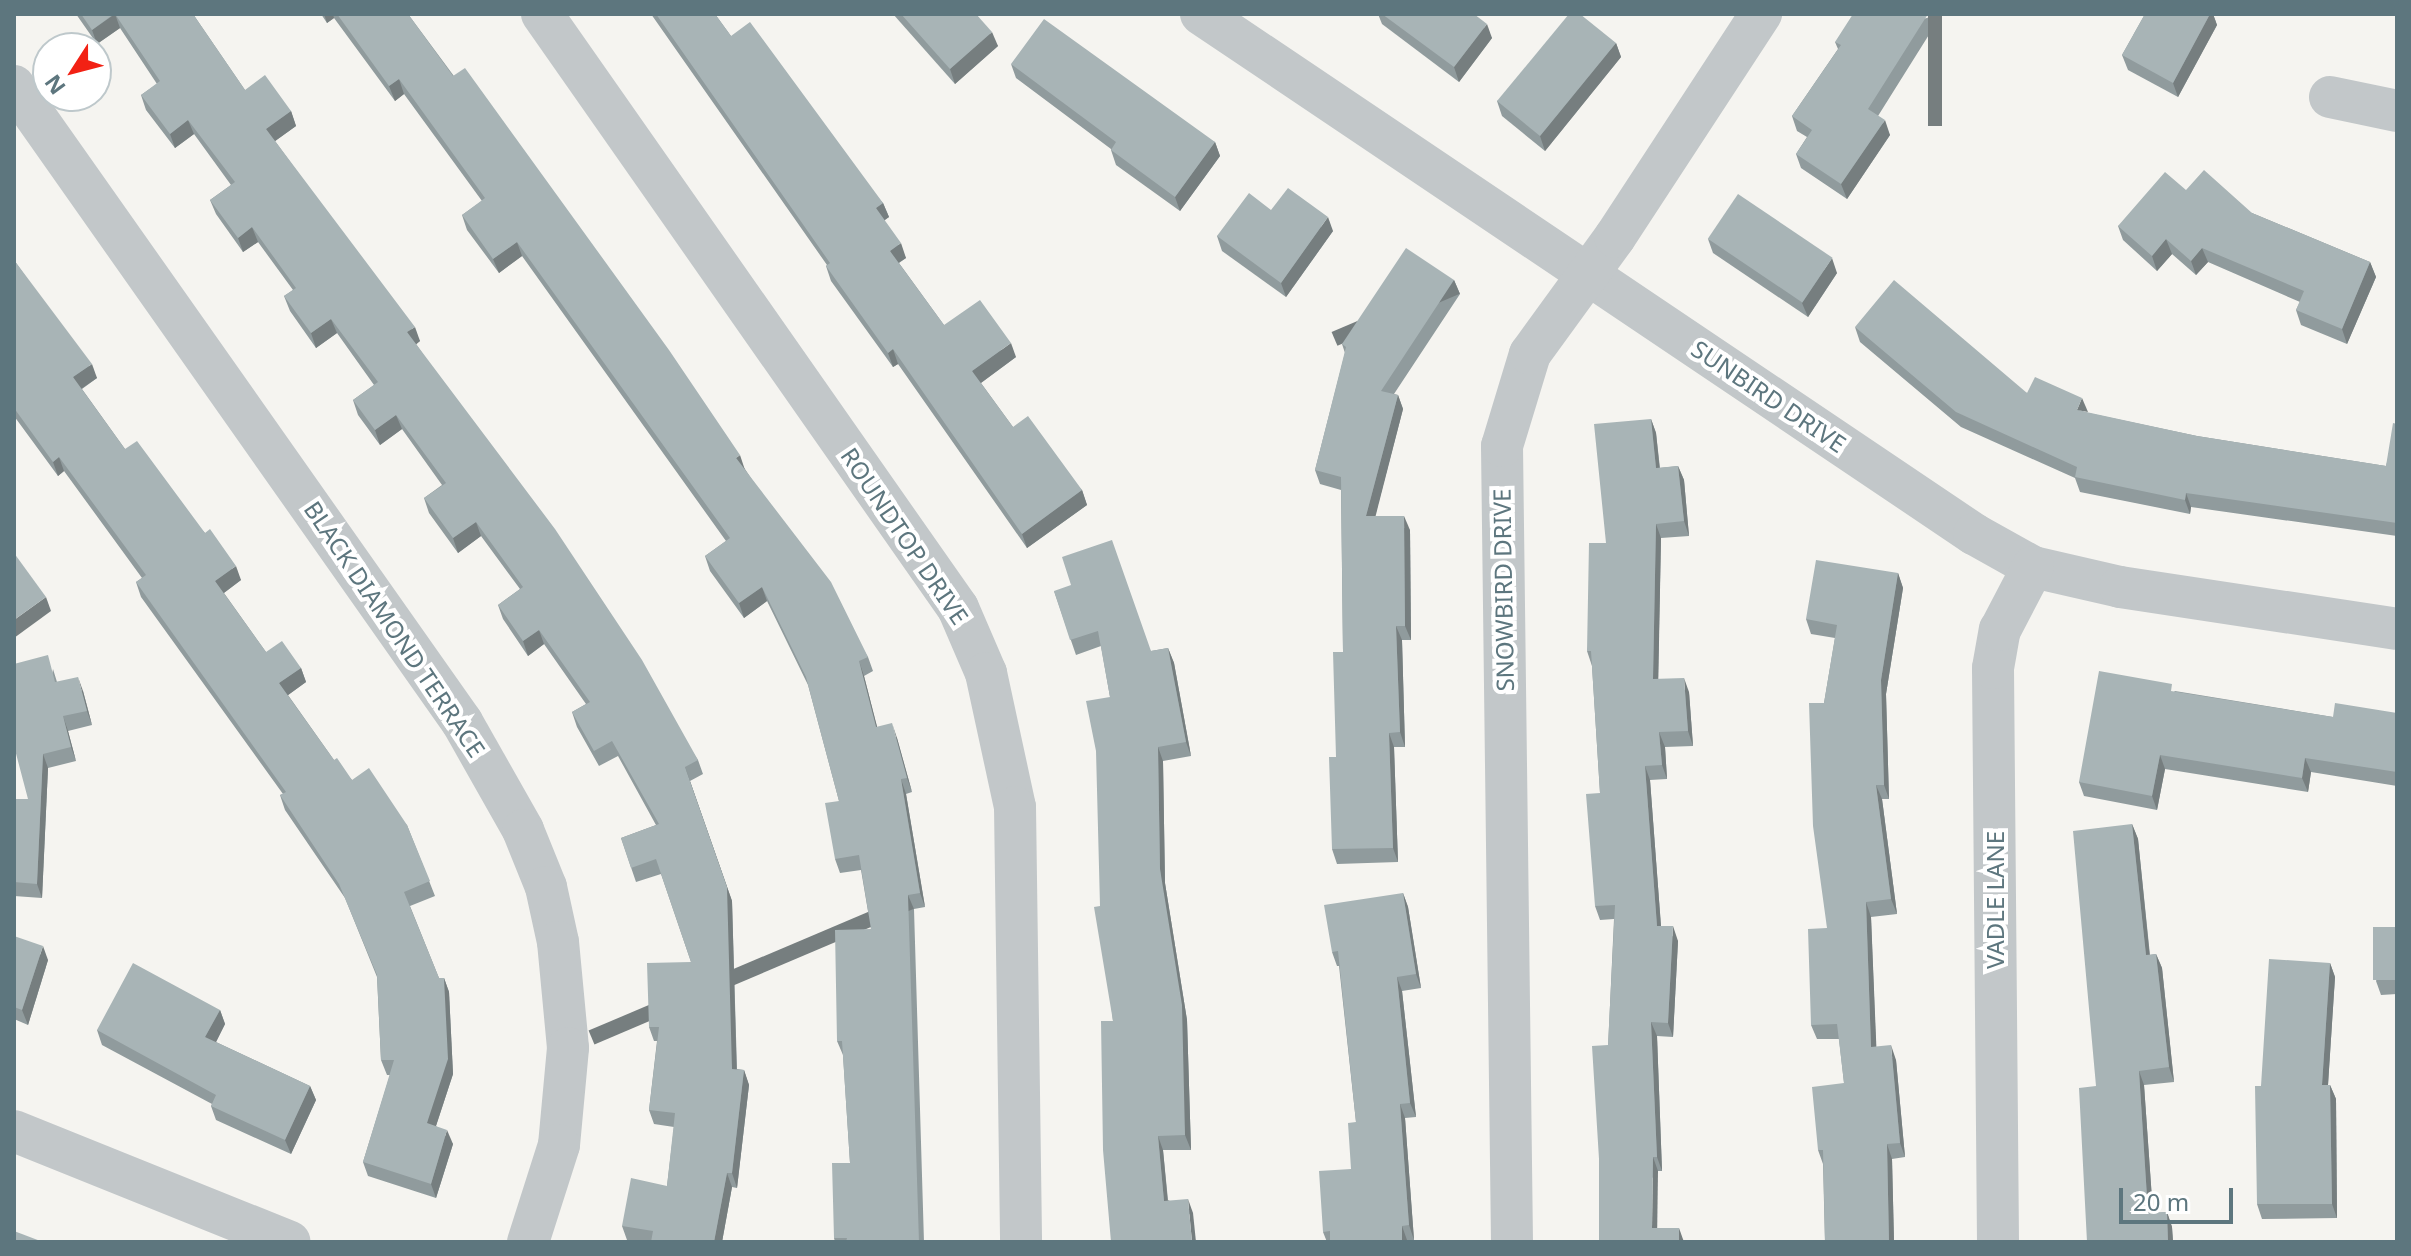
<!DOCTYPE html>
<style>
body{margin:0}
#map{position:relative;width:2411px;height:1256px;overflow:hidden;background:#f5f4f0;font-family:"Noto Sans",sans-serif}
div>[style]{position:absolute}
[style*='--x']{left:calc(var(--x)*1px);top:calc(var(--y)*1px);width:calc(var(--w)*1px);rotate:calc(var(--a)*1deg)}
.minor>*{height:42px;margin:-21px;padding:0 21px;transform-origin:21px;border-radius:21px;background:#c2c7c9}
.wall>*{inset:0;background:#909b9d}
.shaded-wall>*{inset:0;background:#767e7f;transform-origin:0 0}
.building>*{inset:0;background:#a8b4b6;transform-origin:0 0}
span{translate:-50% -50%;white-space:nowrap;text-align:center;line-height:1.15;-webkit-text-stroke:8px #fff;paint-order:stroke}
.street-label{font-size:24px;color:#5d767e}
.frame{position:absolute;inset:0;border:16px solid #5d767e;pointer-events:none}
.north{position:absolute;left:32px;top:32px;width:80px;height:80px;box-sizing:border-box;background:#fff;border:2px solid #bec8cb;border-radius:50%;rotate:234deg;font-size:22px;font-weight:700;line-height:32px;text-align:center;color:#5d767e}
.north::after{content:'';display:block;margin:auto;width:28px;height:36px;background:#f22114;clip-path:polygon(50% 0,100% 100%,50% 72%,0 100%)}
.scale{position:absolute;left:2119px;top:1188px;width:114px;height:36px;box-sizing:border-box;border:4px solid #5d767e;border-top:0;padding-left:10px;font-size:24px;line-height:28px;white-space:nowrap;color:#5d767e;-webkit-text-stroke:6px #fff;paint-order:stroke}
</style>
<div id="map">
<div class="minor">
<i style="--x:542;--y:14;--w:725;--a:55"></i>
<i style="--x:958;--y:608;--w:71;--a:66.7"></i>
<i style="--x:986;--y:673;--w:137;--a:77.8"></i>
<i style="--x:1015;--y:807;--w:435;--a:89.2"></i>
<i style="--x:1201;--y:14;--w:932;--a:33.93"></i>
<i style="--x:1974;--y:534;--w:68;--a:29.2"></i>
<i style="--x:2033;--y:567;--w:89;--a:12.9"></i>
<i style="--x:2120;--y:587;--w:280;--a:8.6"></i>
<i style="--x:14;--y:86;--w:778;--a:54.84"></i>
<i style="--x:462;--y:722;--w:124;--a:60.5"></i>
<i style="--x:523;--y:830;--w:61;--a:68"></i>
<i style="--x:546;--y:887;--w:56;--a:77.7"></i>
<i style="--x:558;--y:942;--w:106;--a:84.6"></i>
<i style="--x:568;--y:1048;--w:97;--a:95.3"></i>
<i style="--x:559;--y:1145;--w:102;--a:107.7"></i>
<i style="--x:2330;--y:97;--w:68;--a:11.8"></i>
<i style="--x:14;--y:1131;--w:297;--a:21.9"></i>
<i style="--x:1512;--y:1242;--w:796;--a:-90.72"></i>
<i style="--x:1502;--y:446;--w:96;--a:-73.1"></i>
<i style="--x:1530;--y:354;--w:145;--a:-54"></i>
<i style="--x:1615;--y:237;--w:267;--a:-56.8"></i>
<i style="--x:1998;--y:1242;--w:574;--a:-90.5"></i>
<i style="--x:1993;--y:668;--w:39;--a:-80"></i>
<i style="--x:2000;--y:630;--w:71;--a:-62.4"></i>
</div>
<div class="wall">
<i style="clip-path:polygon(76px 14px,193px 14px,245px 90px,291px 111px,296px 126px,275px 141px,420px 341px,416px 344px,698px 760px,703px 774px,690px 781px,732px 901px,737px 1069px,744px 1070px,749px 1085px,737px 1188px,732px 1187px,722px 1242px,638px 1242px,627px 1240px,622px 1226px,667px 1186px,674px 1127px,654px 1124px,649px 1110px,657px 1041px,654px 1041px,649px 1027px,691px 962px,661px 874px,636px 882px,621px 838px,656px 825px,618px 756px,599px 766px,577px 727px,572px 712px,586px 704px,544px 644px,528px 656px,503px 619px,498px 605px,520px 589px,481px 536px,458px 553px,429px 513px,424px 498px,442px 485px,402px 429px,380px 445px,358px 415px,353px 400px,374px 385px,337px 333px,316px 348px,290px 311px,284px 296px,293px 290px,258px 242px,243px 252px,216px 214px,210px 200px,231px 185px,194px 134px,175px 148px,146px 110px,141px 95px,157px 84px,120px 28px,97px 44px)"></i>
<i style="clip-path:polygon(321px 14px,408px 14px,745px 469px,868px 657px,873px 671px,864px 676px,877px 727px,897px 738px,912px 792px,906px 794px,925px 907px,914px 909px,924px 1242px,835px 1242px,834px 1238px,850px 1163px,843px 1055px,837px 1041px,871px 929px,861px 870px,840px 873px,835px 859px,839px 801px,808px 685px,767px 601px,744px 618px,710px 571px,705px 556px,726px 541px,522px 256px,499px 273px,467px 230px,462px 215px,482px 201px,404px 94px,395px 101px,334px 18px,327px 23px)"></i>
<i style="clip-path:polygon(651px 14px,715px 14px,731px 36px,883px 203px,889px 217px,884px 220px,906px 258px,899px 263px,944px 325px,1016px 357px,981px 383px,1013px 427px,1082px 490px,1087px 505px,1027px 548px,898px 364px,893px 367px,831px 281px,826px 266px,827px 265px)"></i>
<i style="clip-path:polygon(893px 14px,976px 14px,998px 46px,955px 84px)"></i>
<i style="clip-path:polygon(1378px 14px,1474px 14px,1492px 38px,1459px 82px,1382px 24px)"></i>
<i style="clip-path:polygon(1942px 14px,1878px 116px,1890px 135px,1847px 199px,1801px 168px,1796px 154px,1807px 137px,1797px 131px,1792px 116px,1838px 49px,1835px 42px)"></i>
<i style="clip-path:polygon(2145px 14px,2213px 14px,2217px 25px,2178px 97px,2128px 70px,2122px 55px)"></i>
<i style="clip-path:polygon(1616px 43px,1621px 57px,1545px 151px,1502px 116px,1497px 101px)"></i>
<i style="clip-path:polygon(1011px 64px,1215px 142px,1220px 156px,1180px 211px,1116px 165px,1111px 150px,1111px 149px,1016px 78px)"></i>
<i style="clip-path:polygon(2186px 190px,2252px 213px,2370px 262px,2376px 277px,2347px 344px,2301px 325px,2296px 310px,2300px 302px,2208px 262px,2196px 275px,2172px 254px,2157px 271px,2123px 240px,2118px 226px)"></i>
<i style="clip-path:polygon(1271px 210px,1333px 231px,1286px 297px,1222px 251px,1217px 236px)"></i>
<i style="clip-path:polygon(1708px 239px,1837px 273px,1808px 317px,1713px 253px)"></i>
<i style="clip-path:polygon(14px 260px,97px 378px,82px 389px,125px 449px,205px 533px,241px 580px,224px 593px,266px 652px,301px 668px,306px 682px,288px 695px,334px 760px,352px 780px,407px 825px,435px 896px,410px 906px,439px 978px,444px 978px,449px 992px,453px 1074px,436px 1126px,453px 1144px,436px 1198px,368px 1176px,363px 1162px,390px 1075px,387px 1075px,381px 1060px,377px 977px,345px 898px,285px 810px,280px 795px,283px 794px,141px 597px,136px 582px,142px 578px,64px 471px,58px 476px,14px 416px)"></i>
<i style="clip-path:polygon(1454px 280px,1460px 294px,1394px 394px,1398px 395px,1403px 409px,1375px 516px,1410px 530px,1411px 640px,1402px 640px,1405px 747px,1394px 747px,1398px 862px,1337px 864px,1332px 849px,1343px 652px,1341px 490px,1320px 484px,1315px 470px,1345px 353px,1342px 344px)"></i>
<i style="clip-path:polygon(1855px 327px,2027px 393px,2088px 413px,2197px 436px,2386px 466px,2397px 424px,2397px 536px,2191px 507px,2190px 514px,2080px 492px,2075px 478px,1961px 427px,1860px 342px)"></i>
<i style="clip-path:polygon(1651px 419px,1656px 433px,1660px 468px,1678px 466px,1684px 480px,1689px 536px,1661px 538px,1658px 679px,1689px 692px,1693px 746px,1665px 747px,1667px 779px,1650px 780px,1661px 926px,1678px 941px,1673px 1037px,1657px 1036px,1662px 1171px,1658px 1171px,1599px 1242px,1614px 919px,1600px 920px,1595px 906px,1600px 793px,1592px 666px,1587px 651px)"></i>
<i style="clip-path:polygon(1898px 573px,1903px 588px,1886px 694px,1889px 799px,1882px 799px,1897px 914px,1871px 917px,1876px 1047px,1896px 1060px,1905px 1157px,1892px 1159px,1894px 1242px,1825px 1242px,1823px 1164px,1818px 1150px,1844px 1083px,1839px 1039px,1817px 1039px,1811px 1025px,1827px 928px,1824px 703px,1835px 638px,1811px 634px,1806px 619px)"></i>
<i style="clip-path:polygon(1054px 591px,1151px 651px,1168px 648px,1174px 663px,1191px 756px,1163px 761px,1165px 883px,1187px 1020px,1191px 1150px,1163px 1150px,1168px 1200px,1193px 1213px,1111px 1242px,1113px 1021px,1100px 906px,1110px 697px,1101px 646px,1076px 655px)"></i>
<i style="clip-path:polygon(53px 669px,57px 682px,83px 691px,92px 725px,68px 731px,76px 761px,48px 768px,42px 898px,14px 896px,14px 799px,28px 799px)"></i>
<i style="clip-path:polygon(2175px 691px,2333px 717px,2397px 713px,2397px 786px,2311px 772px,2308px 792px,2165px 769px,2157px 810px,2084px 796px,2079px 782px)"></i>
<i style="clip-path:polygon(2132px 824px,2138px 839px,2150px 955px,2156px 954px,2162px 968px,2174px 1082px,2144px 1085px,2153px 1213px,2167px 1212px,2172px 1227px,2173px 1242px,2087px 1242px,2096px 1086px)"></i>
<i style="clip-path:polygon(1403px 893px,1408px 907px,1421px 988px,1402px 991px,1416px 1117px,1405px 1118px,1414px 1240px,1407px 1240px,1407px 1242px,1327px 1242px,1323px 1232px,1351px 1169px,1356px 1122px,1339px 966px,1337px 966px,1332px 952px)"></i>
<i style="clip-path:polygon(2397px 927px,2397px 994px,2381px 995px,2376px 981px)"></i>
<i style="clip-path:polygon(14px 936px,48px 960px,28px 1025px,14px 1019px)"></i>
<i style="clip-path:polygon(2330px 963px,2335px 977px,2328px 1085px,2330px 1085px,2336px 1099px,2337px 1218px,2262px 1219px,2257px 1204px,2261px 1086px)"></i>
<i style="clip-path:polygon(220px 1010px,225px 1024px,216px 1042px,310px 1086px,316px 1100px,291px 1154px,216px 1120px,211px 1106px,212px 1104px,102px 1045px,97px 1030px)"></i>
</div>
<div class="shaded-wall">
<i style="clip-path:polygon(115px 14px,120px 28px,97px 44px,92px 30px)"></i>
<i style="clip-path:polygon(324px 14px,333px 14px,334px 18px,327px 23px)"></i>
<i style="left:1928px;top:14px;width:14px;height:112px"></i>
<i style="clip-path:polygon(2210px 14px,2213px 14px,2217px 25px,2178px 97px,2173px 83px)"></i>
<i style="clip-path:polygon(1487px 24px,1492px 38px,1459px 82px,1454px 67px)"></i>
<i style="clip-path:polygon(992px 32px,998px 46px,955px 84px,950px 69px)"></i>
<i style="clip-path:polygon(1616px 43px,1621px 57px,1545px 151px,1540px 136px)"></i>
<i style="clip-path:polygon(399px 79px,404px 94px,395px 101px,389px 86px)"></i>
<i style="clip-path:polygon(291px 111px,296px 126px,271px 144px,266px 129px)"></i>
<i style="clip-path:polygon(188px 120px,194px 134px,175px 148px,170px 134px)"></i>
<i style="clip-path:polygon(1885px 120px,1890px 135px,1847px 199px,1841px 184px)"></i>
<i style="clip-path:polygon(1215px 142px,1220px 156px,1180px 211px,1175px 197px)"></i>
<i style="clip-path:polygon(883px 203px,889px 217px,881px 223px,876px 208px)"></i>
<i style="clip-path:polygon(1328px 217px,1333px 231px,1286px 297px,1281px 283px)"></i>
<i style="clip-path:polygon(252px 227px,258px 242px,243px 252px,238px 238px)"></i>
<i style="clip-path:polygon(2166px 239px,2172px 254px,2157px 271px,2152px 256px)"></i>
<i style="clip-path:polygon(517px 242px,522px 256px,499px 273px,493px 259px)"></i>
<i style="clip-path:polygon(901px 243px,906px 258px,895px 265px,890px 251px)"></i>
<i style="clip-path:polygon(2202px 248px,2208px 262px,2196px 275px,2191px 261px)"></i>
<i style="clip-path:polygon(1832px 258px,1837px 273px,1808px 317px,1802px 303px)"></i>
<i style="clip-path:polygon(2370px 262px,2376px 277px,2347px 344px,2342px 329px)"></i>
<i style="left:1454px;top:280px;width:15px;height:133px;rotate:67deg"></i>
<i style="clip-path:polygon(331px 319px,337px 333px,316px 348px,311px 333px)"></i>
<i style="clip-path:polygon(415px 327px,420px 341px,413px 347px,407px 332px)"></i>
<i style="clip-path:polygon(1011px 343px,1016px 357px,978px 385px,972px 371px)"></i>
<i style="clip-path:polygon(893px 349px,898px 364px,893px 367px,888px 353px)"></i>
<i style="clip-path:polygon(92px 364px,97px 378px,78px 391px,73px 377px)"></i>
<i style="clip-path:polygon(1398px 395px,1403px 409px,1372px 530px,1366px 516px)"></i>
<i style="clip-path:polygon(2082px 398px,2088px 412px,2077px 410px)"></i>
<i style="clip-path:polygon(396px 415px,402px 429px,380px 445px,375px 430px)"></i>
<i style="clip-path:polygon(1651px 419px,1656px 433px,1661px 482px,1656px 468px)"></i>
<i style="clip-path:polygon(740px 455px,745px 470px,736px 458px)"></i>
<i style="clip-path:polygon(59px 457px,64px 471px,58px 476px,53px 462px)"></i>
<i style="clip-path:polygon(1678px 466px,1684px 480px,1689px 536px,1684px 521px)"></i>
<i style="clip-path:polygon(1082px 490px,1087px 505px,1027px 548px,1022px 534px)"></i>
<i style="clip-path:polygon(2186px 493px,2191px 507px,2190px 514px,2185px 500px)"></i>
<i style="clip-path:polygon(1404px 516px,1410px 530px,1411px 640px,1405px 626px)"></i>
<i style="clip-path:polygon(476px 522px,481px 536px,458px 553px,453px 538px)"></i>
<i style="clip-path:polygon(1656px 524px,1661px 538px,1658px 694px,1653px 679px)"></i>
<i style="clip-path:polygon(236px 566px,241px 580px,221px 595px,215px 581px)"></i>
<i style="clip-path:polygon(1898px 573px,1903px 588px,1886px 694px,1889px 799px,1884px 785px,1881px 680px)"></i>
<i style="clip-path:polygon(762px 587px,767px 601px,744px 618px,739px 603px)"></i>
<i style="clip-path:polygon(46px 597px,51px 611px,14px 638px,14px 620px)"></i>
<i style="clip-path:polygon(1396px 626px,1402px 640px,1405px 747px,1400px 732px)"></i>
<i style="clip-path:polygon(539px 630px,544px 644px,528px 656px,523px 641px)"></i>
<i style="clip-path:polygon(1168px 648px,1174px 663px,1191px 756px,1186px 742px)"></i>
<i style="clip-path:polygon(859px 661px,864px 676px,881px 742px,876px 727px)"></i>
<i style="clip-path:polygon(301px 668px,306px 682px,284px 698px,279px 683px)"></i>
<i style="clip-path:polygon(78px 677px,83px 691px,92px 725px,87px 711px)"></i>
<i style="clip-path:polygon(1684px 678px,1689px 692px,1693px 746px,1688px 731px)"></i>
<i style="clip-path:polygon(63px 716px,68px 731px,76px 761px,71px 747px)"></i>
<i style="clip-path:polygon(892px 723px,897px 738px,912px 792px,907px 778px)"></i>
<i style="clip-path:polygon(1659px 732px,1665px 747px,1667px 779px,1662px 765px)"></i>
<i style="clip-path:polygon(1389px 733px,1394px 747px,1398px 862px,1393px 848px)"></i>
<i style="clip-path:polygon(1158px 747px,1163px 761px,1165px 883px,1187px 1020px,1191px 1150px,1185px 1135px,1160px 869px)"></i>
<i style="clip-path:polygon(43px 754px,48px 768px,42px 898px,37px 884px)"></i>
<i style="clip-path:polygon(2160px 755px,2165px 769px,2157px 810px,2152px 796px)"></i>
<i style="clip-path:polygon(2305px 758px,2311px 772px,2308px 792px,2302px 778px)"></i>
<i style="clip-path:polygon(1645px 766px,1650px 780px,1662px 940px,1657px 926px)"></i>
<i style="clip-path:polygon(685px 767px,732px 901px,737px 1083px,732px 1069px)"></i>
<i style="clip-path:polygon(901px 779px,906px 794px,925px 907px,920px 893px)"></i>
<i style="clip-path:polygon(1876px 785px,1882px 799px,1897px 914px,1891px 899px)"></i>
<i style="clip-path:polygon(2132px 824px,2138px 839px,2151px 969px,2146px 955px)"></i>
<i style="clip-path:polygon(1403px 893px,1408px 907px,1421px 988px,1416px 974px)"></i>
<i style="left:908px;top:895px;width:15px;height:347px;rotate:67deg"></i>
<i style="clip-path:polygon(1866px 902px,1871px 917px,1877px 1062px,1871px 1047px)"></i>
<i style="clip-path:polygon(1673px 926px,1678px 941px,1673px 1037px,1668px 1023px)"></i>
<i style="clip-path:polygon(43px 946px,48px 960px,28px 1025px,22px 1010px)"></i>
<i style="clip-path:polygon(2156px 954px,2162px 968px,2174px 1082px,2169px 1067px)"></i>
<i style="clip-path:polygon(2330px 963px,2335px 977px,2327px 1100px,2322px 1085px)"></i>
<i style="clip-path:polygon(1397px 977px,1402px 991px,1416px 1117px,1410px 1103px)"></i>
<i style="clip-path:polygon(444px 978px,449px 992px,453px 1074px,432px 1138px,427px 1123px)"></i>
<i style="clip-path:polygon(220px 1010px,225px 1024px,211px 1052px,205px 1037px)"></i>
<i style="clip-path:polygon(1651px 1022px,1657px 1036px,1662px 1171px,1657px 1157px)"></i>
<i style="clip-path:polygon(1891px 1045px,1896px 1060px,1905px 1157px,1900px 1143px)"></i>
<i style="clip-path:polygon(744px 1070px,749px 1085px,737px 1188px,732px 1173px)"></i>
<i style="clip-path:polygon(2139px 1071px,2144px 1085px,2154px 1228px,2148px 1213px)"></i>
<i style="clip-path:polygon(2330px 1085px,2336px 1099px,2337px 1218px,2332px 1204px)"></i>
<i style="clip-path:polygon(310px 1086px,316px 1100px,291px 1154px,285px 1140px)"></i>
<i style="clip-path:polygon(1400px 1104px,1405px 1118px,1414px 1240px,1409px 1225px)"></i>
<i style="clip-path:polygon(447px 1130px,453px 1144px,436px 1198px,431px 1184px)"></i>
<i style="clip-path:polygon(1158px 1136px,1163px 1150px,1169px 1215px,1164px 1201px)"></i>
<i style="clip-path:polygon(1887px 1144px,1892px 1159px,1894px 1242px,1889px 1242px)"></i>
<i style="clip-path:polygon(1653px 1157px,1658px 1171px,1657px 1242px,1652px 1228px)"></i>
<i style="clip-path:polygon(727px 1173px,732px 1187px,722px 1242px,714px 1242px)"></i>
<i style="clip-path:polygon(1188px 1199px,1193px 1213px,1196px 1242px,1192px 1242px)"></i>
<i style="clip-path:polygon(2167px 1212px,2172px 1227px,2173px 1242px,2168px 1242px)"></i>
<i style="clip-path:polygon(1402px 1226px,1407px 1240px,1407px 1242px,1402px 1242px)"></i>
<i style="clip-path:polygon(1679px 1228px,1684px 1242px,1679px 1242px)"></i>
</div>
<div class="building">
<i style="clip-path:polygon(81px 14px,114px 14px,92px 30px)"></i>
<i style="clip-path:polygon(115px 14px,193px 14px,245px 90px,265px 75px,291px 111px,266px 129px,415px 327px,407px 332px,555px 529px,642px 660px,698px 760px,685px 767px,727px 887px,732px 1069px,744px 1070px,732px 1173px,727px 1173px,714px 1242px,651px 1242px,653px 1231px,622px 1226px,631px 1178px,667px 1186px,675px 1113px,649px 1110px,659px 1027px,649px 1027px,647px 963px,691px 962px,656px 859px,631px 868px,621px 838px,659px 824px,612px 741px,594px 751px,572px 712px,590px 702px,539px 630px,523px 641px,498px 605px,523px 587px,476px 522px,453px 538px,424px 498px,446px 483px,396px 415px,375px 430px,353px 400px,378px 382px,331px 319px,311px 333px,284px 296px,296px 288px,252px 227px,238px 238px,210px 200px,235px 182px,188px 120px,170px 134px,141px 95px,160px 81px)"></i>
<i style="clip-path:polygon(337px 14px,408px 14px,453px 76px,465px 68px,669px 350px,740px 455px,736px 458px,831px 582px,868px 657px,859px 661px,876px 727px,892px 723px,907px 778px,901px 779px,920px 893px,908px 895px,919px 1242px,846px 1242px,847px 1238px,834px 1238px,832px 1163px,850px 1163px,842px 1041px,837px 1041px,835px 930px,871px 929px,859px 855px,835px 859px,825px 803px,839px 801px,806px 677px,762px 587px,739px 603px,705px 556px,730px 538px,517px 242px,493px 259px,462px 215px,485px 198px,399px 79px,389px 86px)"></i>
<i style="clip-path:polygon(656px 14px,715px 14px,731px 36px,750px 22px,883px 203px,876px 208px,901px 243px,890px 251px,944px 325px,980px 300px,1011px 343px,972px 371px,1013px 427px,1028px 416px,1082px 490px,1022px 534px,893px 349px,888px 353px,826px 266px,830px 263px)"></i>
<i style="clip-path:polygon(901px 14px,976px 14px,992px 32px,950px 69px)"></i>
<i style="clip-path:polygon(1382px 14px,1474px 14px,1487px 24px,1454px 67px)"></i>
<i style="clip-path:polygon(1569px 14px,1580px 14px,1616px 43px,1540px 136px,1497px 101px)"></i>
<i style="clip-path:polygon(1853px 14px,1928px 14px,1868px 109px,1885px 120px,1841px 184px,1796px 154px,1812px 130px,1792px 116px,1841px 45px,1835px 42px)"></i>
<i style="clip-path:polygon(2145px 14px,2210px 14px,2173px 83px,2122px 55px)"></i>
<i style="clip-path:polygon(1044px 19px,1215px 142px,1175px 197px,1111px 150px,1116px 142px,1011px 64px)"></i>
<i style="clip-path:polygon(2204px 170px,2252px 213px,2370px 262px,2342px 329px,2296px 310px,2304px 291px,2202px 248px,2191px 261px,2166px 239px,2152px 256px,2118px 226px,2165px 172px,2186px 190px)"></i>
<i style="clip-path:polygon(1288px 188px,1328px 217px,1281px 283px,1217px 236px,1249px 193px,1271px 210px)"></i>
<i style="left:1738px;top:194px;width:114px;height:54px;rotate:34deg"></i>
<i style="clip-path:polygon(1406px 248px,1454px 280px,1381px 391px,1398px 395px,1366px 516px,1404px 516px,1405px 626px,1396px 626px,1400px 732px,1389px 733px,1393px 848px,1332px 849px,1329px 757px,1336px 757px,1333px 652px,1343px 652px,1341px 477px,1315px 470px,1346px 347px,1342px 344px)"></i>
<i style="clip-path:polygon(14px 260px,92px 364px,73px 377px,125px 449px,137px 441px,205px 533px,210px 529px,236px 566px,215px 581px,266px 652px,282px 641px,301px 668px,279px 683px,334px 760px,337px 758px,352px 780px,369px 768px,407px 825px,430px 881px,404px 892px,439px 978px,444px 978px,448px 1059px,427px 1123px,447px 1130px,431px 1184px,363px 1162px,394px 1060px,381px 1060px,377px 975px,339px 884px,280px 795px,286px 792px,136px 582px,146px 575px,59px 457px,53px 462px,14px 408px)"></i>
<i style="clip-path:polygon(1894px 280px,2027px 393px,2035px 377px,2082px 398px,2077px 410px,2197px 436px,2386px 466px,2393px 423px,2397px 424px,2397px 523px,2186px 493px,2185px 500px,2075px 477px,2077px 467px,1956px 412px,1855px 327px)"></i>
<i style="clip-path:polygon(1651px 419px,1656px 468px,1678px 466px,1684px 521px,1656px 524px,1653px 679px,1684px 678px,1688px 731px,1659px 732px,1662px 765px,1645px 766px,1657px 926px,1673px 926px,1668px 1023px,1651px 1022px,1657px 1157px,1653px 1157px,1652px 1228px,1679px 1228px,1679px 1242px,1599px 1242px,1599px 1159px,1592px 1046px,1608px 1045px,1615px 905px,1595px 906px,1586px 794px,1600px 793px,1591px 651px,1587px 651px,1589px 543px,1606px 543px,1594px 424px)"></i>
<i style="clip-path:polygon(1112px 540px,1151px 651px,1168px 648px,1186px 742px,1158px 747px,1160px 869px,1182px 1005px,1185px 1135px,1158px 1136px,1164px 1201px,1188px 1199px,1192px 1242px,1111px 1242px,1103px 1150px,1101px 1021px,1113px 1021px,1094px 907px,1100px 906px,1096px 751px,1086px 701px,1110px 697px,1098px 631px,1070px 640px,1054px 591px,1071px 585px,1062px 557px)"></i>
<i style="clip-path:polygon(14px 553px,46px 597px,14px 620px)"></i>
<i style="clip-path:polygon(1816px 560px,1898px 573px,1881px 680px,1884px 785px,1876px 785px,1891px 899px,1866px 902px,1871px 1047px,1891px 1045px,1900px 1143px,1887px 1144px,1889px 1242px,1825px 1242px,1823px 1150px,1818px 1150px,1812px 1087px,1844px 1083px,1837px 1024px,1811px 1025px,1808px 929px,1827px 928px,1813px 826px,1809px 703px,1824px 703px,1837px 625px,1806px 619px)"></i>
<i style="clip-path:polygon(48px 655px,55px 682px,78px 677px,87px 711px,63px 716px,71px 747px,43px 754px,37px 884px,14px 882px,14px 799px,28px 799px,14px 746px,14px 664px)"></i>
<i style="clip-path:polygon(2099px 671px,2172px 684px,2171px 691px,2333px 717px,2335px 703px,2397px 713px,2397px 772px,2305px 758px,2302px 778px,2160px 755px,2152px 796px,2079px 782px)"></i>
<i style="clip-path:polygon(2132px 824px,2146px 955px,2156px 954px,2169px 1067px,2139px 1071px,2148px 1213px,2167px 1212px,2168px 1242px,2087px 1242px,2079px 1088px,2096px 1086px,2073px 831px)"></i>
<i style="clip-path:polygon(1403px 893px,1416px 974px,1397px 977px,1410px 1103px,1400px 1104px,1409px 1225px,1402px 1226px,1402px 1242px,1330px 1242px,1330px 1231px,1323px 1232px,1319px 1171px,1351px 1169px,1348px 1123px,1356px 1122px,1338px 951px,1332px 952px,1324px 905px)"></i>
<i style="left:2397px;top:927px;width:53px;height:24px;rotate:90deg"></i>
<i style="clip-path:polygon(14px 936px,43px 946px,22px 1010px,14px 1007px)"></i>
<i style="clip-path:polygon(2269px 959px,2330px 963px,2322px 1085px,2330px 1085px,2332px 1204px,2257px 1204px,2255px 1086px,2261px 1086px)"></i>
<i style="clip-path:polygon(133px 963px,220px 1010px,205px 1037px,310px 1086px,285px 1140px,211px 1106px,216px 1095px,97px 1030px)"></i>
<i style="clip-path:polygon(14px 1231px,43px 1242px,14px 1242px)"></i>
</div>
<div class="street-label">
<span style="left:1769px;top:396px;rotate:34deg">SUNBIRD DRIVE</span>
<span style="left:905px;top:536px;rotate:56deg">ROUNDTOP DRIVE</span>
<span style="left:1503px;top:590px;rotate:-91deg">SNOWBIRD DRIVE</span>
<span style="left:395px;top:629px;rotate:56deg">BLACK DIAMOND TERRACE</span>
<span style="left:1995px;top:900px;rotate:-90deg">VADLE LANE</span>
</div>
<div class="frame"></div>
<div class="north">N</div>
<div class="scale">20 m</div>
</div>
